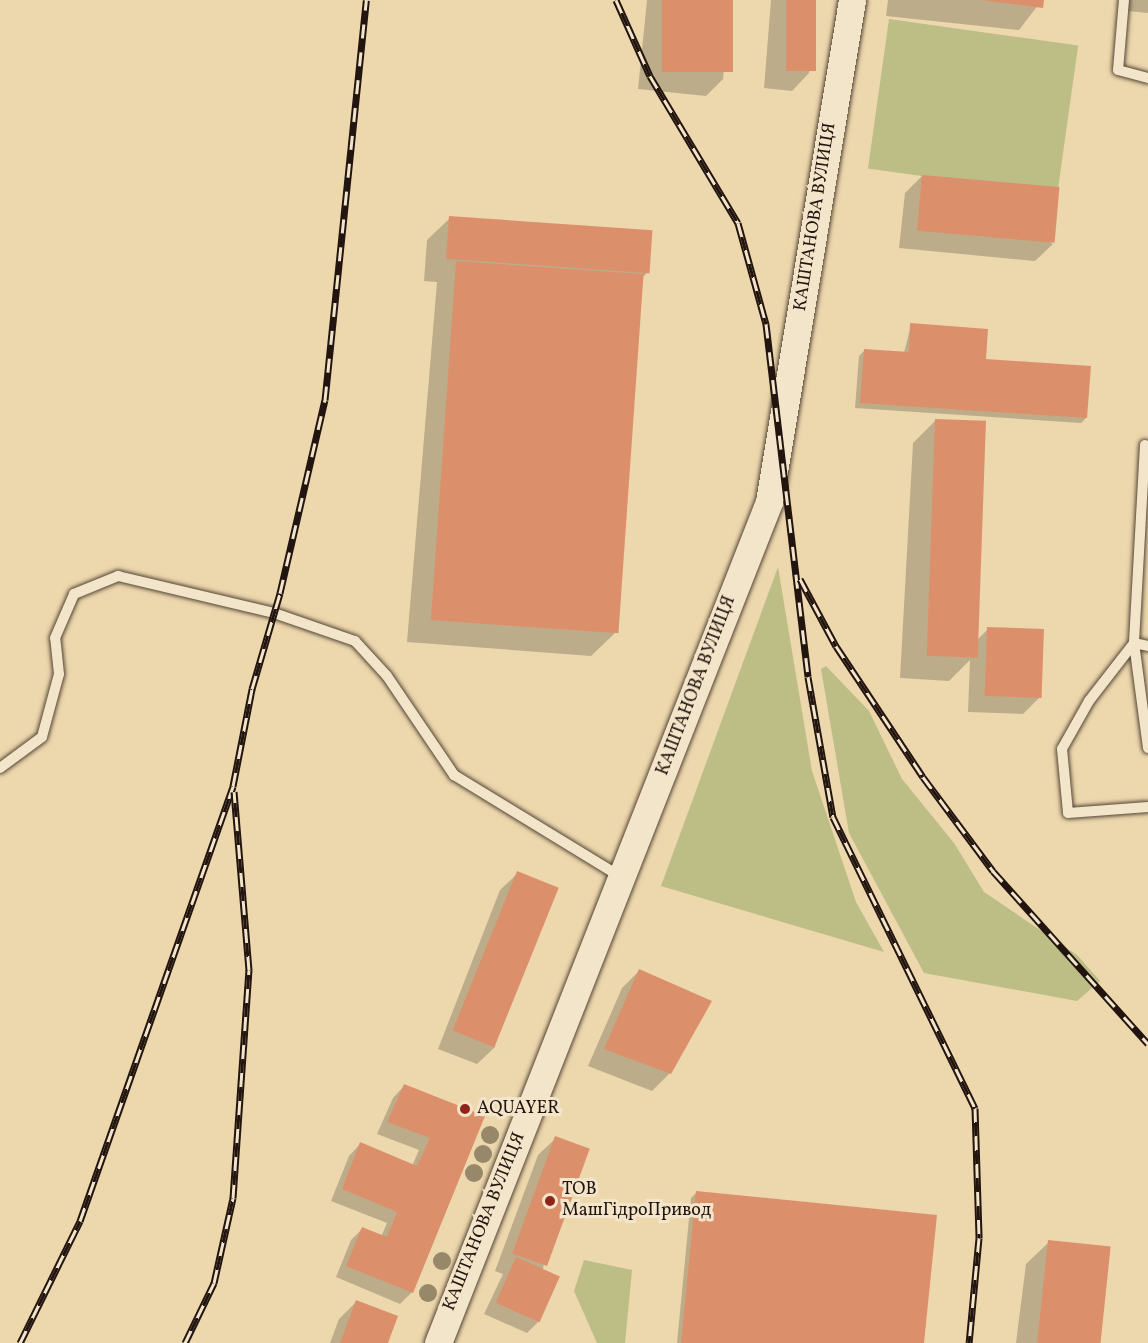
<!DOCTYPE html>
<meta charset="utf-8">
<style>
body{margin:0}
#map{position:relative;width:1148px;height:1343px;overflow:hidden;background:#edd7ad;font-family:Vollkorn,serif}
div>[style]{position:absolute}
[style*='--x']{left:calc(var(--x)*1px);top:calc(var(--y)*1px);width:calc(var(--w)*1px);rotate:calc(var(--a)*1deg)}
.green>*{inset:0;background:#bdbd86;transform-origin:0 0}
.shadow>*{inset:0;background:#0003}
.building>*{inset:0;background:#db906b;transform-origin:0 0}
.roads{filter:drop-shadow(0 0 2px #554636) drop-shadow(0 0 2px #554636)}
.service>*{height:10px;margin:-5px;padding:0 5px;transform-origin:5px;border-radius:5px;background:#f3e5ca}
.tertiary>*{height:27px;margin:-13.5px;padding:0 13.5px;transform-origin:13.5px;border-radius:13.5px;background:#f3e5ca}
.rail>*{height:7px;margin-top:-3.5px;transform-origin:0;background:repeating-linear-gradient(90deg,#f3e5ca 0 14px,#22150f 0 28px);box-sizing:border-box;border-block:2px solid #22150f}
.trees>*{width:18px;height:18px;margin:-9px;border-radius:50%;background:#97886a}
.dots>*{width:16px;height:16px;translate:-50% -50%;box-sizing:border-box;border:3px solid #f3e5ca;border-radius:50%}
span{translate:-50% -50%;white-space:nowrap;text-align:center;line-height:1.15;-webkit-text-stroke:6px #f3e5ca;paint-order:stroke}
.street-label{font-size:18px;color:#22150f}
.poi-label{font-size:18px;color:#22150f}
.left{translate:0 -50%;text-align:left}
</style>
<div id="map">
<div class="green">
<i style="left:889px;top:19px;width:191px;height:151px;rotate:8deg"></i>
<i style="clip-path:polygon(778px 567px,812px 771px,856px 902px,884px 952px,661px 886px)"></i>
<i style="clip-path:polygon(826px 666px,869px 711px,902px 779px,954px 843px,984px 892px,1077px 955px,1100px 981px,1077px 1001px,924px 973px,849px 833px,821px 669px)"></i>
<i style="clip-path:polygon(584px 1260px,632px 1270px,625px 1343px,597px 1343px,574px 1291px)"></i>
</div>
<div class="shadow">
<i style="clip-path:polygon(647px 0,731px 0,723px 79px,706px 96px,638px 89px)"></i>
<i style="clip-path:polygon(771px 0,815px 0,809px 73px,792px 91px,764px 88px)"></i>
<i style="clip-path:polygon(888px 0,1042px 0,1019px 30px,886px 16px)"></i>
<i style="clip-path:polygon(1128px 0,1148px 0,1148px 13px,1127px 11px)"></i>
<i style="clip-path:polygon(922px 176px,1053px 244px,1035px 261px,899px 248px,905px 193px)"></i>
<i style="clip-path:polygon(450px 218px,648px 272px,641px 279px,614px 634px,591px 656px,407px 642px,437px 282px,424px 281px,427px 240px)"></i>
<i style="clip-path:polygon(911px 325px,984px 360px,1086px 418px,1081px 423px,855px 408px,859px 356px,864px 351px,904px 353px)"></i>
<i style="clip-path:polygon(936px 420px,973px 644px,988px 629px,1040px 697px,1023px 714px,968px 712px,970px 660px,949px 681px,900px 678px,913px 443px)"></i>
<i style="clip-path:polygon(518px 873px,495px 1047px,477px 1064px,438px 1049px,500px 890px)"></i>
<i style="clip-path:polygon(639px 971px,710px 1002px,669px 1074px,652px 1091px,588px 1066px,622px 988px)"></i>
<i style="clip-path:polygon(404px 1086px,483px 1117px,412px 1292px,400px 1304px,336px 1277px,351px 1240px,362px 1229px,381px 1237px,387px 1223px,331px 1201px,349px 1156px,360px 1144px,412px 1166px,419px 1150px,377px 1134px,393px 1098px)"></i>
<i style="clip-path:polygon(556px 1138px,538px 1322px,527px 1333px,484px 1314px,503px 1274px,495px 1271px,538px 1155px)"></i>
<i style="clip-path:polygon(696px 1193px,922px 1343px,677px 1343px,691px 1198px)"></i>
<i style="clip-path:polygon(1049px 1242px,1098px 1343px,1016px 1343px,1026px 1264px)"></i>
<i style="clip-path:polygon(357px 1301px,387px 1343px,330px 1343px,339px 1319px)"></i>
</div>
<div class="building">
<i style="left:662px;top:0;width:71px;height:72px"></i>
<i style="left:786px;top:0;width:30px;height:71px"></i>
<i style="clip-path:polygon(981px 0,1044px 0,1043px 8px)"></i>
<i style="left:922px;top:175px;width:138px;height:56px;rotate:5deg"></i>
<i style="left:449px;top:216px;width:204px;height:43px;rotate:4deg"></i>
<i style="left:456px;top:261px;width:188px;height:360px;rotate:4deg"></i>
<i style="clip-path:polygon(910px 323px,988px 329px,986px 359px,1091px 366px,1087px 418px,860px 403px,864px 349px,909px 352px)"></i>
<i style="left:935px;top:419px;width:51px;height:237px;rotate:2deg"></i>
<i style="left:987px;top:627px;width:57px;height:69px;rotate:2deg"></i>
<i style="left:517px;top:871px;width:45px;height:172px;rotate:22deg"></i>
<i style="clip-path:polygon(639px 969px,712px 1001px,671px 1074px,604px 1049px)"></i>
<i style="clip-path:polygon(404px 1084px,485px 1116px,413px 1293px,346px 1266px,362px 1227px,387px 1237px,397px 1212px,342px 1189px,360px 1142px,417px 1166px,430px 1138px,387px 1122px)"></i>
<i style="left:555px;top:1136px;width:37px;height:125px;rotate:20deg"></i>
<i style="clip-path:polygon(696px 1191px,937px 1215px,924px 1343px,681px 1343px)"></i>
<i style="left:1048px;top:1240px;width:63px;height:104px;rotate:6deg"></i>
<i style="left:516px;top:1257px;width:48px;height:50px;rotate:24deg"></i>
<i style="clip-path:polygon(356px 1300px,398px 1316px,388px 1343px,340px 1343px)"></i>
</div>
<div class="roads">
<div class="service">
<i style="--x:1124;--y:0;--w:70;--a:94.9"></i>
<i style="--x:1118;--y:70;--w:31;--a:15"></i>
<i style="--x:1145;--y:445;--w:198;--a:93.2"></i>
<i style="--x:1134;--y:643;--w:106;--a:82.4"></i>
<i style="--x:1134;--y:643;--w:73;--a:127.8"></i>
<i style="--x:1089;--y:701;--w:55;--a:119.4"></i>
<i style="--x:1062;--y:749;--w:64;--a:84.6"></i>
<i style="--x:1068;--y:813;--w:80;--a:-4.3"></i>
<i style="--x:1134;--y:643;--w:14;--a:12"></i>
<i style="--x:0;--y:768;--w:52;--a:-36.4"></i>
<i style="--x:42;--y:737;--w:65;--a:-74.9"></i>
<i style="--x:59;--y:674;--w:36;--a:-96"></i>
<i style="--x:55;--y:638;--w:48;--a:-66.6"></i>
<i style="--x:74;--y:594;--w:48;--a:-22.2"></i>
<i style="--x:118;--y:576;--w:160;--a:13.3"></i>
<i style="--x:274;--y:613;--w:86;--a:19.1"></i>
<i style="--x:355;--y:641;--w:47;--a:47.6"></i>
<i style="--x:387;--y:676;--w:120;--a:55.9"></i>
<i style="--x:454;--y:775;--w:196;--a:31.4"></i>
</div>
<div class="tertiary">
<i style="--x:438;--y:1343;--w:904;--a:-68.52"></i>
<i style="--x:769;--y:502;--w:509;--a:-80.61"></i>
</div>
</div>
<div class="rail">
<i style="--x:616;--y:0;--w:83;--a:65.9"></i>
<i style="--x:650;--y:76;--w:171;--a:59.1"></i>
<i style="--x:738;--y:223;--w:105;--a:74.5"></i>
<i style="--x:766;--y:324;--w:355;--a:83.2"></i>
<i style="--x:808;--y:677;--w:142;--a:79.9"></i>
<i style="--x:833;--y:817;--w:324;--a:64"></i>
<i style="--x:975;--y:1108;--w:130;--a:88.2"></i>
<i style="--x:979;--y:1238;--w:105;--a:95.4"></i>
<i style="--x:800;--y:579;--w:76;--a:61.8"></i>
<i style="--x:836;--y:646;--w:157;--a:56.4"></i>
<i style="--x:923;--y:777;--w:117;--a:53.3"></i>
<i style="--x:993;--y:871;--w:232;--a:48.1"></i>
<i style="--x:20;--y:1343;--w:136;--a:-63.8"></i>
<i style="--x:80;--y:1221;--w:461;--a:-70.6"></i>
<i style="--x:233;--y:786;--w:99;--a:-78.9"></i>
<i style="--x:252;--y:689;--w:100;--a:-73.7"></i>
<i style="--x:280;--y:593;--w:198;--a:-76.9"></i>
<i style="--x:325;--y:400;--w:402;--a:-84.1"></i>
<i style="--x:185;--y:1343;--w:67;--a:-64.2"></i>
<i style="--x:214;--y:1283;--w:87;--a:-77.4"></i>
<i style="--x:233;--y:1198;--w:229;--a:-86"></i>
<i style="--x:249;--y:970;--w:179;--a:-94.8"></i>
</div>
<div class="trees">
<i style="left:490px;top:1135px"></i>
<i style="left:483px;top:1154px"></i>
<i style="left:474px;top:1173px"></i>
<i style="left:442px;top:1261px"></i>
<i style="left:428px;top:1293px"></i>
</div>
<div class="dots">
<i style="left:465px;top:1109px;background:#8f2418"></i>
<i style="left:550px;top:1201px;background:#8f2418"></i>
</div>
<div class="street-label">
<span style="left:816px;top:217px;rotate:-81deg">КАШТАНОВА ВУЛИЦЯ</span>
<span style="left:697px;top:686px;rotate:-69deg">КАШТАНОВА ВУЛИЦЯ</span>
<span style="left:485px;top:1222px;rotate:-68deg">КАШТАНОВА ВУЛИЦЯ</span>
</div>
<div class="poi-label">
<span class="left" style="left:477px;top:1109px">AQUAYER</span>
<span class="left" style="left:562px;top:1201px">ТОВ<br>МашГідроПривод</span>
</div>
</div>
